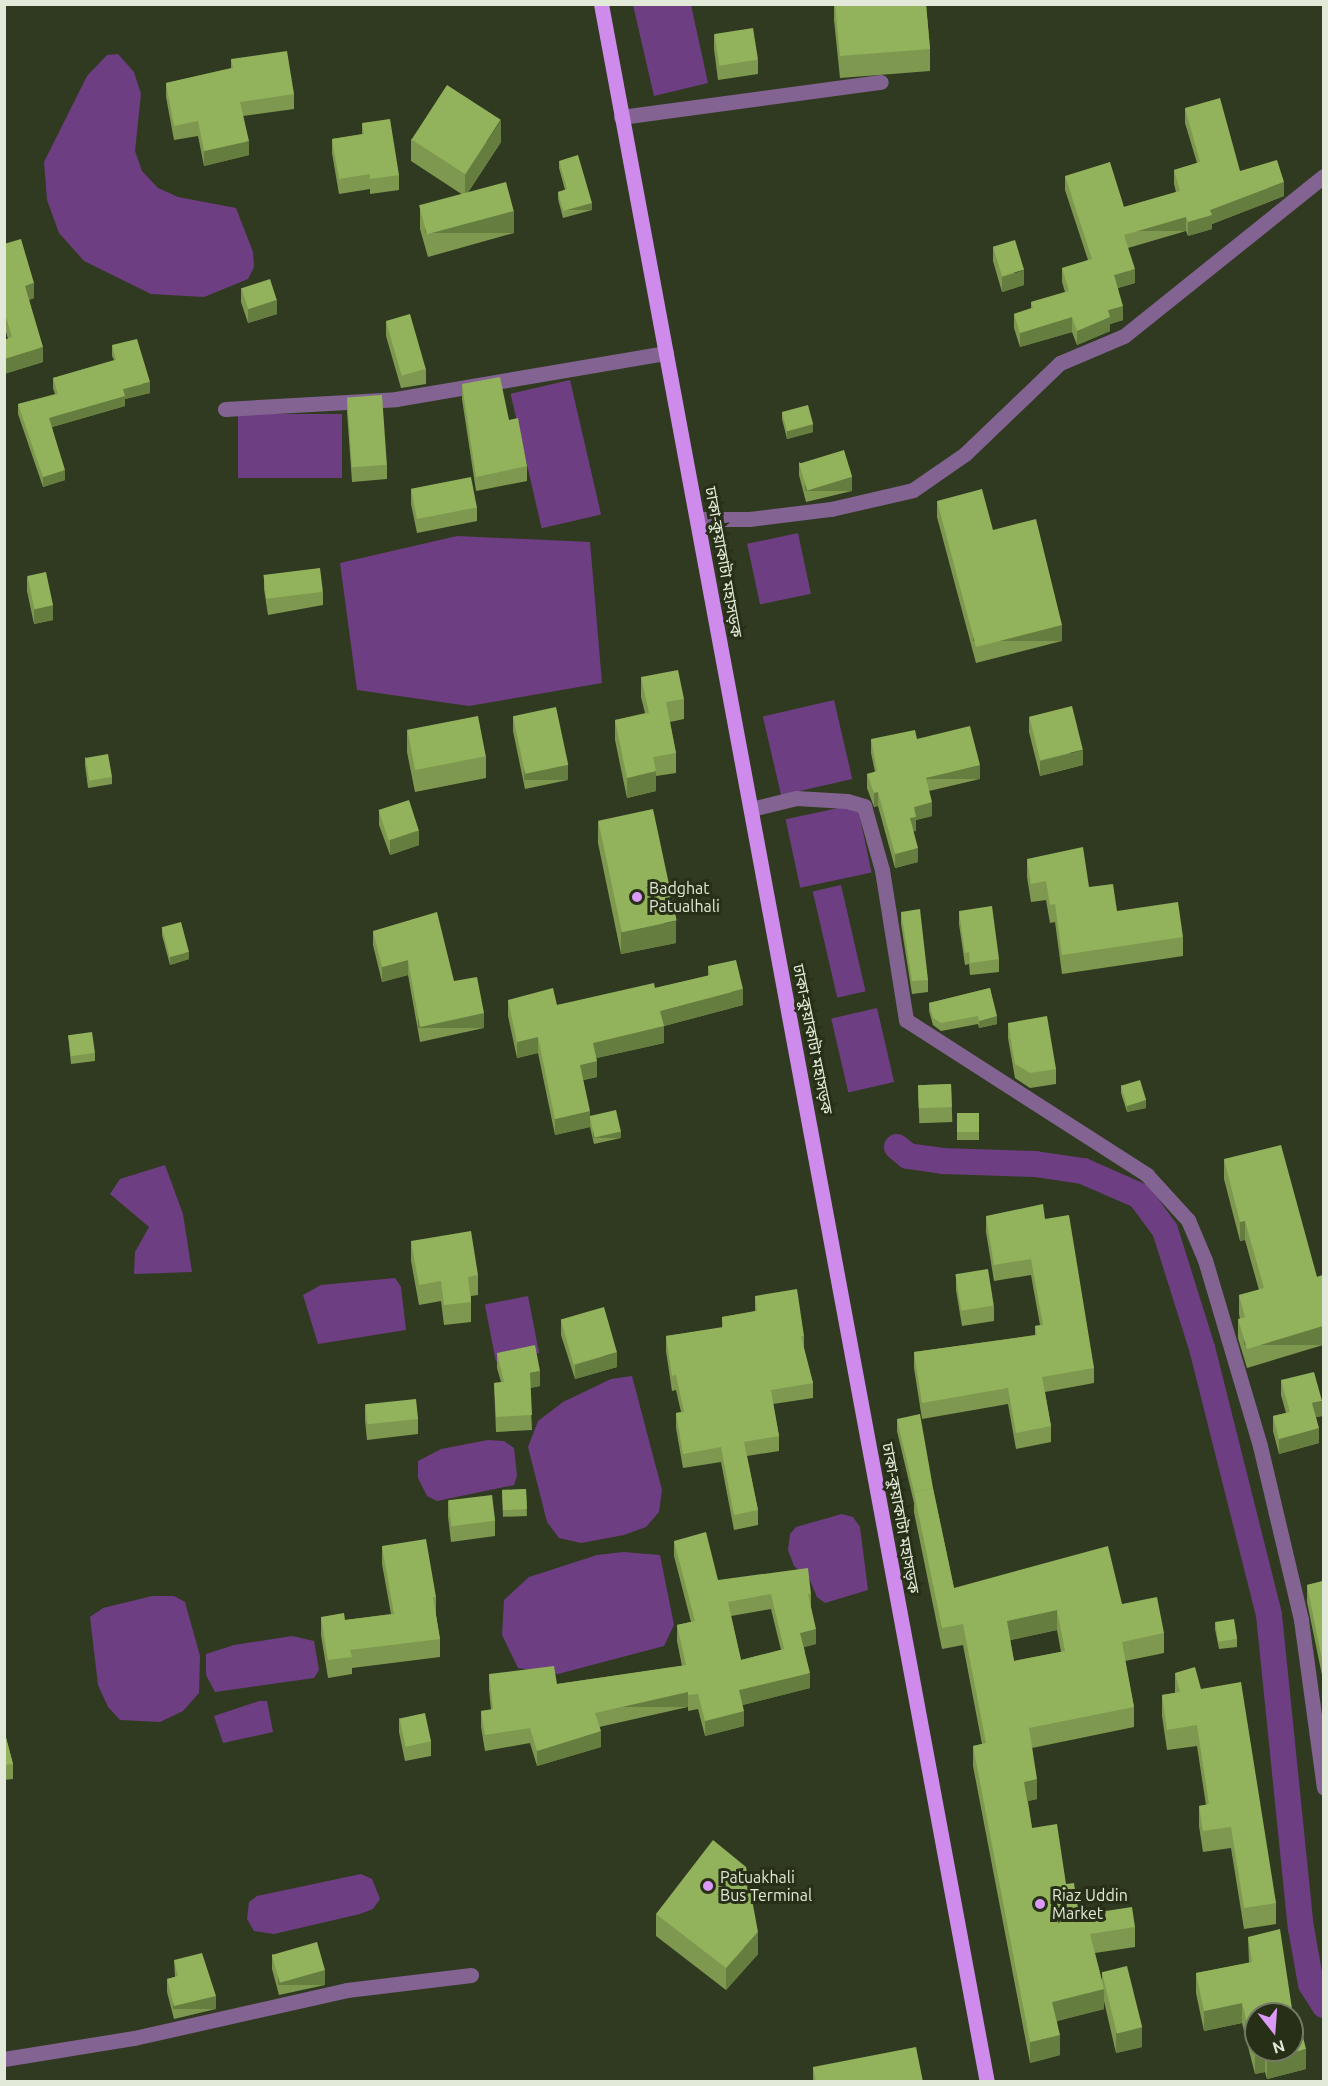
<!DOCTYPE html>
<meta charset="utf-8">
<style>
body{margin:0}
#map{position:relative;width:1328px;height:2086px;overflow:hidden;background:#303a21;font-family:Ubuntu,"Noto Sans Bengali",sans-serif}
div>[style]{position:absolute}
[style*='--x']{left:calc(var(--x)*1px);top:calc(var(--y)*1px);width:calc(var(--w)*1px);rotate:calc(var(--a)*1deg)}
.water>*{inset:0;background:#6e3e82;transform-origin:0 0}
.canal>*{height:26px;margin:-13px;padding:0 13px;transform-origin:13px;border-radius:13px;background:#6e3e82}
.minor>*{height:15px;margin:-7.5px;padding:0 7.5px;transform-origin:7.5px;border-radius:7.5px;background:#836392}
.major>*{height:15px;margin:-7.5px;padding:0 7.5px;transform-origin:7.5px;border-radius:7.5px;background:#ce8bec}
.wall>*{inset:0;background:#7e994f;transform-origin:0 0}
.shaded-wall>*{inset:0;background:#667d40;transform-origin:0 0}
.building>*{inset:0;background:#92b25c;transform-origin:0 0}
.dots>*{width:16px;height:16px;translate:-50% -50%;box-sizing:border-box;border:3px solid #273017;border-radius:50%}
span{translate:-50% -50%;white-space:nowrap;text-align:center;line-height:1.15;-webkit-text-stroke:6px #273017;paint-order:stroke}
.street-label{font-size:16px;color:#e2e9d9}
.poi-label{font-size:16px;color:#e2e9d9}
.left{translate:0 -50%;text-align:left}
.frame{position:absolute;inset:0;border:6px solid #e2e9d9;pointer-events:none}
.north{position:absolute;left:1244px;top:2002px;width:60px;height:60px;box-sizing:border-box;background:#273017;border:2px solid #727a65;border-radius:50%;rotate:163deg;font-size:16px;font-weight:700;line-height:24px;text-align:center;color:#e2e9d9}
.north::after{content:'';display:block;margin:auto;width:21px;height:27px;background:#da9af6;clip-path:polygon(50% 0,100% 100%,50% 72%,0 100%)}
</style>
<div id="map">
<div class="water">
<i style="clip-path:polygon(633px 5px,691px 5px,708px 83px,654px 96px)"></i>
<i style="clip-path:polygon(118px 54px,134px 72px,141px 94px,135px 151px,142px 171px,158px 188px,178px 197px,236px 208px,253px 252px,254px 267px,248px 279px,204px 297px,151px 294px,84px 261px,59px 233px,47px 200px,44px 162px,87px 76px,107px 55px)"></i>
<i style="left:570px;top:380px;width:138px;height:61px;rotate:77deg"></i>
<i style="left:238px;top:414px;width:104px;height:64px"></i>
<i style="left:798px;top:533px;width:62px;height:52px;rotate:78deg"></i>
<i style="clip-path:polygon(457px 536px,590px 542px,602px 683px,469px 706px,357px 690px,340px 563px)"></i>
<i style="left:834px;top:700px;width:81px;height:73px;rotate:77deg"></i>
<i style="left:857px;top:804px;width:70px;height:73px;rotate:78deg"></i>
<i style="left:841px;top:885px;width:109px;height:29px;rotate:77deg"></i>
<i style="left:877px;top:1008px;width:76px;height:47px;rotate:77deg"></i>
<i style="clip-path:polygon(165px 1165px,183px 1214px,192px 1272px,134px 1274px,135px 1252px,149px 1227px,110px 1194px,120px 1179px)"></i>
<i style="clip-path:polygon(395px 1278px,401px 1287px,406px 1330px,318px 1344px,303px 1295px,321px 1285px)"></i>
<i style="left:528px;top:1296px;width:58px;height:44px;rotate:79deg"></i>
<i style="clip-path:polygon(632px 1376px,662px 1490px,659px 1512px,646px 1527px,624px 1535px,581px 1543px,559px 1538px,547px 1522px,528px 1447px,538px 1421px,563px 1402px,611px 1379px)"></i>
<i style="clip-path:polygon(488px 1440px,504px 1441px,514px 1448px,517px 1476px,514px 1485px,437px 1501px,427px 1496px,418px 1478px,418px 1461px,441px 1449px)"></i>
<i style="clip-path:polygon(842px 1514px,853px 1517px,860px 1527px,868px 1590px,825px 1603px,817px 1597px,809px 1578px,794px 1566px,788px 1550px,790px 1534px,796px 1527px)"></i>
<i style="clip-path:polygon(623px 1552px,660px 1555px,674px 1625px,664px 1646px,558px 1674px,518px 1668px,502px 1635px,504px 1600px,529px 1577px,597px 1555px)"></i>
<i style="clip-path:polygon(152px 1596px,174px 1596px,185px 1602px,200px 1656px,199px 1693px,183px 1711px,160px 1722px,120px 1720px,108px 1707px,98px 1685px,90px 1617px,103px 1608px)"></i>
<i style="clip-path:polygon(292px 1636px,314px 1641px,319px 1670px,314px 1678px,215px 1692px,206px 1675px,206px 1654px,234px 1645px)"></i>
<i style="clip-path:polygon(259px 1701px,267px 1701px,273px 1732px,223px 1743px,214px 1716px)"></i>
<i style="clip-path:polygon(361px 1874px,372px 1879px,380px 1899px,373px 1909px,360px 1914px,274px 1934px,254px 1931px,247px 1919px,249px 1902px,257px 1896px)"></i>
</div>
<div class="canal">
<i style="--x:897;--y:1147;--w:14;--a:39"></i>
<i style="--x:908;--y:1156;--w:35;--a:8"></i>
<i style="--x:943;--y:1161;--w:92;--a:1.9"></i>
<i style="--x:1035;--y:1164;--w:49;--a:8.3"></i>
<i style="--x:1083;--y:1171;--w:62;--a:23.7"></i>
<i style="--x:1140;--y:1196;--w:42;--a:53.7"></i>
<i style="--x:1165;--y:1230;--w:124;--a:72.6"></i>
<i style="--x:1202;--y:1348;--w:275;--a:75.9"></i>
<i style="--x:1269;--y:1615;--w:315;--a:84.2"></i>
<i style="--x:1301;--y:1928;--w:57;--a:79.9"></i>
<i style="--x:1311;--y:1984;--w:25;--a:58"></i>
</div>
<div class="minor">
<i style="--x:621;--y:117;--w:262;--a:-7.7"></i>
<i style="--x:225;--y:409;--w:171;--a:-3.3"></i>
<i style="--x:396;--y:399;--w:274;--a:-9.7"></i>
<i style="--x:699;--y:519;--w:50;--a:0"></i>
<i style="--x:749;--y:519;--w:83;--a:-7"></i>
<i style="--x:831;--y:509;--w:84;--a:-13"></i>
<i style="--x:913;--y:490;--w:63;--a:-34.7"></i>
<i style="--x:965;--y:454;--w:132;--a:-43.8"></i>
<i style="--x:1060;--y:363;--w:69;--a:-22.9"></i>
<i style="--x:1124;--y:336;--w:256;--a:-38.7"></i>
<i style="--x:751;--y:809;--w:46;--a:-13.7"></i>
<i style="--x:796;--y:798;--w:51;--a:3.4"></i>
<i style="--x:847;--y:801;--w:18;--a:16"></i>
<i style="--x:864;--y:806;--w:66;--a:74.3"></i>
<i style="--x:882;--y:870;--w:152;--a:80.9"></i>
<i style="--x:906;--y:1020;--w:287;--a:32.7"></i>
<i style="--x:1147;--y:1175;--w:61;--a:47.7"></i>
<i style="--x:1188;--y:1220;--w:43;--a:67"></i>
<i style="--x:1205;--y:1260;--w:194;--a:73.5"></i>
<i style="--x:1260;--y:1446;--w:179;--a:76.7"></i>
<i style="--x:1301;--y:1620;--w:169;--a:82.2"></i>
<i style="--x:4;--y:2059;--w:132;--a:-9.2"></i>
<i style="--x:134;--y:2038;--w:218;--a:-12.7"></i>
<i style="--x:347;--y:1990;--w:125;--a:-6.9"></i>
</div>
<div class="major">
<i style="--x:601;--y:4;--w:2114;--a:79.48"></i>
</div>
<div class="wall">
<i style="clip-path:polygon(834px 4px,926px 4px,930px 49px,930px 71px,840px 78px,834px 20px)"></i>
<i style="clip-path:polygon(714px 34px,758px 60px,758px 74px,718px 80px,714px 49px)"></i>
<i style="clip-path:polygon(231px 59px,294px 94px,294px 109px,243px 116px,249px 155px,204px 166px,198px 136px,174px 140px,166px 97px,166px 83px,231px 68px)"></i>
<i style="clip-path:polygon(1185px 108px,1240px 171px,1284px 196px,1212px 224px,1212px 229px,1188px 236px,1186px 231px,1128px 248px,1135px 283px,1118px 288px,1123px 320px,1110px 324px,1110px 331px,1077px 345px,1072px 332px,1020px 347px,1014px 328px,1014px 314px,1031px 308px,1031px 302px,1065px 292px,1062px 282px,1062px 268px,1088px 260px,1065px 190px,1065px 176px,1124px 207px,1176px 192px,1174px 184px,1174px 170px,1197px 163px,1185px 123px)"></i>
<i style="clip-path:polygon(362px 123px,399px 175px,399px 190px,370px 194px,370px 189px,339px 194px,332px 153px,332px 139px,362px 134px)"></i>
<i style="clip-path:polygon(411px 139px,501px 142px,467px 194px,514px 233px,428px 257px,420px 229px,420px 207px,463px 195px,411px 161px)"></i>
<i style="clip-path:polygon(559px 161px,592px 210px,563px 218px,558px 199px,558px 192px,565px 190px,559px 168px)"></i>
<i style="clip-path:polygon(4px 244px,34px 298px,29px 300px,43px 362px,4px 374px,4px 340px,8px 339px,4px 325px)"></i>
<i style="clip-path:polygon(993px 246px,1024px 285px,1002px 292px,993px 261px)"></i>
<i style="clip-path:polygon(241px 288px,277px 314px,248px 323px,241px 302px)"></i>
<i style="clip-path:polygon(386px 321px,426px 369px,426px 384px,401px 388px,386px 336px)"></i>
<i style="clip-path:polygon(112px 345px,150px 393px,125px 399px,125px 406px,52px 427px,65px 480px,43px 487px,18px 414px,18px 404px,55px 394px,53px 388px,53px 378px,114px 360px,112px 356px)"></i>
<i style="clip-path:polygon(462px 384px,509px 420px,527px 466px,527px 481px,476px 491px,462px 399px)"></i>
<i style="clip-path:polygon(347px 397px,387px 465px,387px 479px,352px 482px,347px 412px)"></i>
<i style="clip-path:polygon(782px 412px,813px 432px,787px 439px,782px 419px)"></i>
<i style="clip-path:polygon(799px 462px,852px 491px,806px 502px,799px 475px)"></i>
<i style="clip-path:polygon(411px 489px,477px 507px,477px 521px,417px 533px,411px 504px)"></i>
<i style="clip-path:polygon(937px 501px,993px 530px,1062px 641px,976px 663px,937px 517px)"></i>
<i style="clip-path:polygon(27px 576px,53px 620px,34px 624px,27px 591px)"></i>
<i style="clip-path:polygon(264px 576px,323px 592px,323px 605px,268px 615px,264px 589px)"></i>
<i style="clip-path:polygon(641px 677px,684px 699px,684px 719px,670px 722px,676px 753px,676px 773px,656px 776px,656px 791px,627px 798px,615px 740px,615px 720px,645px 713px,641px 697px)"></i>
<i style="clip-path:polygon(513px 716px,568px 780px,525px 789px,513px 731px)"></i>
<i style="clip-path:polygon(1029px 717px,1083px 765px,1040px 776px,1029px 732px)"></i>
<i style="clip-path:polygon(407px 730px,486px 756px,486px 778px,415px 792px,407px 752px)"></i>
<i style="clip-path:polygon(871px 739px,917px 739px,980px 779px,929px 791px,932px 816px,916px 820px,916px 831px,913px 831px,918px 862px,895px 868px,878px 806px,874px 807px,867px 788px,867px 774px,875px 772px,871px 753px)"></i>
<i style="clip-path:polygon(85px 757px,112px 777px,112px 784px,88px 788px,85px 765px)"></i>
<i style="clip-path:polygon(379px 810px,419px 845px,390px 855px,379px 825px)"></i>
<i style="clip-path:polygon(598px 821px,676px 943px,621px 954px,598px 843px)"></i>
<i style="clip-path:polygon(1027px 859px,1089px 887px,1117px 911px,1183px 937px,1183px 956px,1062px 974px,1055px 922px,1050px 923px,1046px 900px,1031px 902px,1027px 877px)"></i>
<i style="clip-path:polygon(959px 911px,999px 959px,999px 972px,970px 975px,969px 964px,965px 965px,959px 924px)"></i>
<i style="clip-path:polygon(901px 912px,928px 980px,928px 992px,912px 994px,901px 924px)"></i>
<i style="clip-path:polygon(162px 927px,189px 959px,170px 965px,162px 935px)"></i>
<i style="clip-path:polygon(373px 931px,454px 981px,484px 1028px,420px 1042px,408px 975px,382px 982px,373px 945px)"></i>
<i style="clip-path:polygon(708px 966px,743px 1005px,664px 1026px,664px 1043px,596px 1058px,597px 1077px,583px 1080px,590px 1116px,621px 1138px,594px 1144px,590px 1127px,555px 1135px,538px 1053px,517px 1058px,508px 1016px,508px 1000px,557px 1005px,655px 988px,708px 976px)"></i>
<i style="clip-path:polygon(990px 988px,997px 1024px,979px 1028px,978px 1024px,941px 1031px,933px 1025px,929px 1011px,929px 1003px)"></i>
<i style="clip-path:polygon(1008px 1023px,1056px 1069px,1056px 1084px,1030px 1088px,1015px 1078px,1008px 1038px)"></i>
<i style="clip-path:polygon(68px 1035px,95px 1053px,95px 1061px,71px 1064px)"></i>
<i style="left:951px;top:1084px;width:38px;height:33px;rotate:88deg"></i>
<i style="clip-path:polygon(1121px 1085px,1146px 1108px,1127px 1112px,1121px 1093px)"></i>
<i style="left:957px;top:1113px;width:22px;height:27px"></i>
<i style="clip-path:polygon(1224px 1159px,1317px 1277px,1323px 1275px,1323px 1345px,1247px 1368px,1238px 1338px,1238px 1319px,1240px 1319px,1239px 1314px,1239px 1295px,1259px 1290px,1245px 1240px,1240px 1241px,1224px 1179px)"></i>
<i style="clip-path:polygon(986px 1216px,1045px 1219px,1094px 1368px,1094px 1383px,1045px 1392px,1051px 1426px,1051px 1442px,1016px 1449px,1008px 1404px,922px 1419px,914px 1368px,914px 1352px,1035px 1335px,1035px 1326px,1040px 1325px,1031px 1275px,994px 1281px,986px 1232px)"></i>
<i style="clip-path:polygon(411px 1241px,478px 1275px,478px 1295px,471px 1296px,471px 1322px,444px 1325px,441px 1301px,419px 1305px,411px 1261px)"></i>
<i style="clip-path:polygon(956px 1275px,994px 1306px,994px 1321px,962px 1326px,956px 1290px)"></i>
<i style="clip-path:polygon(755px 1296px,804px 1336px,804px 1350px,813px 1383px,813px 1398px,773px 1404px,779px 1436px,779px 1451px,747px 1456px,758px 1510px,758px 1525px,734px 1530px,721px 1462px,683px 1468px,676px 1428px,676px 1413px,681px 1412px,676px 1390px,672px 1391px,666px 1351px,666px 1336px,722px 1328px,722px 1317px,755px 1311px)"></i>
<i style="clip-path:polygon(561px 1320px,617px 1367px,575px 1379px,561px 1335px)"></i>
<i style="clip-path:polygon(497px 1353px,540px 1386px,530px 1388px,532px 1430px,496px 1432px,494px 1383px,501px 1382px,497px 1368px)"></i>
<i style="clip-path:polygon(1281px 1380px,1322px 1416px,1316px 1417px,1319px 1443px,1279px 1454px,1273px 1431px,1273px 1416px,1286px 1413px,1281px 1395px)"></i>
<i style="clip-path:polygon(365px 1405px,418px 1419px,418px 1434px,367px 1440px,365px 1420px)"></i>
<i style="clip-path:polygon(evenodd,897px 1419px,933px 1489px,954px 1588px,1122px 1604px,1164px 1633px,1164px 1653px,1125px 1661px,1134px 1707px,1134px 1727px,1032px 1748px,1037px 1799px,1028px 1801px,1032px 1828px,1066px 1884px,1079px 1915px,1135px 1927px,1135px 1947px,1095px 1953px,1102px 1981px,1102px 1972px,1142px 2047px,1116px 2053px,1104px 2001px,1104px 2009px,1057px 2021px,1060px 2055px,1030px 2063px,973px 1766px,973px 1746px,982px 1744px,963px 1645px,942px 1649px,914px 1512px,914px 1503px,897px 1431px,897px 1419px,1057px 1630px,1061px 1652px,1014px 1661px,1010px 1640px,1057px 1630px)"></i>
<i style="left:526px;top:1489px;width:27px;height:24px;rotate:88deg"></i>
<i style="clip-path:polygon(448px 1501px,495px 1521px,495px 1536px,451px 1542px,448px 1516px)"></i>
<i style="clip-path:polygon(evenodd,674px 1541px,718px 1580px,811px 1594px,811px 1608px,816px 1644px,804px 1647px,810px 1688px,742px 1705px,744px 1726px,705px 1736px,698px 1709px,688px 1711px,688px 1707px,599px 1727px,601px 1747px,537px 1766px,530px 1743px,485px 1751px,481px 1727px,481px 1711px,491px 1710px,489px 1689px,489px 1674px,557px 1684px,682px 1666px,677px 1641px,677px 1625px,691px 1622px,674px 1556px,674px 1541px,771px 1609px,781px 1650px,741px 1660px,731px 1616px,771px 1609px)"></i>
<i style="clip-path:polygon(382px 1546px,436px 1597px,436px 1615px,440px 1639px,440px 1657px,352px 1668px,352px 1674px,328px 1678px,321px 1635px,321px 1617px,345px 1620px,391px 1614px,382px 1564px)"></i>
<i style="clip-path:polygon(1323px 1581px,1323px 1680px,1307px 1602px,1307px 1585px)"></i>
<i style="clip-path:polygon(1215px 1622px,1237px 1639px,1237px 1647px,1219px 1649px,1215px 1629px)"></i>
<i style="clip-path:polygon(1175px 1673px,1201px 1689px,1276px 1903px,1276px 1924px,1244px 1929px,1231px 1848px,1203px 1852px,1199px 1826px,1199px 1806px,1206px 1805px,1197px 1746px,1167px 1750px,1162px 1716px,1162px 1695px,1175px 1693px)"></i>
<i style="clip-path:polygon(399px 1718px,431px 1741px,431px 1756px,405px 1761px,399px 1732px)"></i>
<i style="clip-path:polygon(4px 1730px,13px 1764px,13px 1779px,4px 1780px)"></i>
<i style="clip-path:polygon(656px 1914px,758px 1954px,726px 1990px,656px 1936px)"></i>
<i style="clip-path:polygon(1248px 1937px,1294px 2022px,1306px 2069px,1267px 2079px,1265px 2072px,1255px 2074px,1242px 2023px,1204px 2031px,1196px 1993px,1196px 1973px,1249px 1963px)"></i>
<i style="clip-path:polygon(272px 1954px,325px 1985px,279px 1995px,272px 1969px)"></i>
<i style="clip-path:polygon(174px 1960px,216px 2009px,174px 2019px,167px 1992px,167px 1979px,175px 1977px)"></i>
<i style="clip-path:polygon(813px 2067px,923px 2082px,813px 2082px)"></i>
</div>
<div class="shaded-wall">
<i style="clip-path:polygon(501px 120px,501px 142px,465px 196px,465px 174px)"></i>
<i style="clip-path:polygon(249px 141px,249px 155px,204px 166px,204px 151px)"></i>
<i style="clip-path:polygon(1284px 182px,1284px 196px,1212px 224px,1212px 229px,1188px 236px,1188px 222px,1210px 210px)"></i>
<i style="left:592px;top:203px;width:7px;height:30px;rotate:90deg"></i>
<i style="left:514px;top:211px;width:22px;height:89px;rotate:90deg"></i>
<i style="left:1186px;top:217px;width:14px;height:65px;rotate:90deg"></i>
<i style="clip-path:polygon(1135px 269px,1135px 283px,1114px 289px,1114px 275px)"></i>
<i style="clip-path:polygon(1024px 270px,1024px 285px,1002px 292px,1002px 277px)"></i>
<i style="clip-path:polygon(34px 283px,34px 298px,25px 301px,25px 286px)"></i>
<i style="clip-path:polygon(277px 300px,277px 314px,248px 323px,248px 308px)"></i>
<i style="clip-path:polygon(1123px 306px,1123px 320px,1110px 324px,1110px 331px,1077px 345px,1077px 331px,1108px 310px)"></i>
<i style="clip-path:polygon(1072px 317px,1072px 332px,1020px 347px,1020px 333px)"></i>
<i style="clip-path:polygon(43px 347px,43px 362px,4px 374px,4px 359px)"></i>
<i style="clip-path:polygon(150px 382px,150px 393px,125px 399px,125px 406px,49px 428px,49px 418px,123px 389px)"></i>
<i style="clip-path:polygon(813px 424px,813px 432px,787px 439px,787px 431px)"></i>
<i style="clip-path:polygon(65px 470px,65px 480px,43px 487px,43px 477px)"></i>
<i style="left:852px;top:477px;width:14px;height:47px;rotate:90deg"></i>
<i style="clip-path:polygon(53px 605px,53px 620px,34px 624px,34px 609px)"></i>
<i style="left:1062px;top:625px;width:16px;height:89px;rotate:90deg"></i>
<i style="clip-path:polygon(1083px 750px,1083px 765px,1040px 776px,1040px 761px)"></i>
<i style="left:568px;top:765px;width:15px;height:44px;rotate:90deg"></i>
<i style="left:980px;top:765px;width:14px;height:56px;rotate:90deg"></i>
<i style="clip-path:polygon(656px 771px,656px 791px,627px 798px,627px 778px)"></i>
<i style="left:878px;top:792px;width:14px;height:4px;rotate:90deg"></i>
<i style="clip-path:polygon(932px 802px,932px 816px,916px 820px,916px 831px,910px 832px,910px 818px,914px 807px)"></i>
<i style="clip-path:polygon(419px 830px,419px 845px,390px 855px,390px 840px)"></i>
<i style="clip-path:polygon(918px 848px,918px 862px,895px 868px,895px 854px)"></i>
<i style="clip-path:polygon(676px 921px,676px 943px,621px 954px,621px 932px)"></i>
<i style="clip-path:polygon(189px 952px,189px 959px,170px 965px,170px 957px)"></i>
<i style="clip-path:polygon(408px 960px,408px 975px,382px 982px,382px 967px)"></i>
<i style="clip-path:polygon(743px 989px,743px 1005px,664px 1026px,664px 1043px,593px 1059px,593px 1043px,660px 1011px)"></i>
<i style="left:484px;top:1013px;width:15px;height:66px;rotate:90deg"></i>
<i style="clip-path:polygon(997px 1016px,997px 1024px,979px 1028px,979px 1021px)"></i>
<i style="clip-path:polygon(538px 1037px,538px 1053px,517px 1058px,517px 1042px)"></i>
<i style="clip-path:polygon(597px 1061px,597px 1077px,580px 1081px,580px 1065px)"></i>
<i style="clip-path:polygon(1146px 1100px,1146px 1108px,1127px 1112px,1127px 1105px)"></i>
<i style="clip-path:polygon(590px 1111px,590px 1127px,555px 1135px,555px 1119px)"></i>
<i style="left:621px;top:1131px;width:7px;height:28px;rotate:90deg"></i>
<i style="left:1245px;top:1221px;width:19px;height:5px;rotate:90deg"></i>
<i style="left:1323px;top:1326px;width:19px;height:79px;rotate:90deg"></i>
<i style="clip-path:polygon(617px 1352px,617px 1367px,575px 1379px,575px 1365px)"></i>
<i style="clip-path:polygon(540px 1371px,540px 1386px,530px 1388px,530px 1373px)"></i>
<i style="clip-path:polygon(1322px 1401px,1322px 1416px,1312px 1418px,1312px 1403px)"></i>
<i style="clip-path:polygon(1319px 1428px,1319px 1443px,1279px 1454px,1279px 1439px)"></i>
<i style="clip-path:polygon(1057px 1610px,1057px 1630px,1007px 1641px,1007px 1621px)"></i>
<i style="clip-path:polygon(816px 1629px,816px 1644px,800px 1648px,800px 1633px)"></i>
<i style="clip-path:polygon(810px 1673px,810px 1688px,739px 1706px,739px 1690px)"></i>
<i style="left:688px;top:1692px;width:15px;height:95px;rotate:90deg"></i>
<i style="clip-path:polygon(744px 1711px,744px 1726px,705px 1736px,705px 1721px)"></i>
<i style="clip-path:polygon(601px 1731px,601px 1747px,537px 1766px,537px 1751px)"></i>
<i style="clip-path:polygon(1037px 1779px,1037px 1799px,1024px 1802px,1024px 1782px)"></i>
<i style="clip-path:polygon(758px 1932px,758px 1954px,726px 1990px,726px 1968px)"></i>
<i style="left:325px;top:1970px;width:15px;height:47px;rotate:90deg"></i>
<i style="clip-path:polygon(1104px 1989px,1104px 2009px,1052px 2022px,1052px 2002px)"></i>
<i style="left:216px;top:1996px;width:13px;height:43px;rotate:90deg"></i>
<i style="clip-path:polygon(1242px 2003px,1242px 2023px,1204px 2031px,1204px 2011px)"></i>
<i style="clip-path:polygon(1142px 2027px,1142px 2047px,1116px 2053px,1116px 2033px)"></i>
<i style="clip-path:polygon(1060px 2035px,1060px 2055px,1030px 2063px,1030px 2042px)"></i>
<i style="clip-path:polygon(1306px 2049px,1306px 2069px,1267px 2079px,1267px 2059px)"></i>
<i style="clip-path:polygon(1265px 2052px,1265px 2072px,1255px 2074px,1255px 2054px)"></i>
</div>
<div class="building">
<i style="clip-path:polygon(835px 4px,926px 4px,930px 49px,840px 56px)"></i>
<i style="left:753px;top:28px;width:32px;height:39px;rotate:81deg"></i>
<i style="clip-path:polygon(287px 51px,294px 94px,240px 102px,249px 141px,204px 151px,198px 121px,174px 126px,166px 83px,233px 68px,231px 59px)"></i>
<i style="left:447px;top:85px;width:64px;height:65px;rotate:33deg"></i>
<i style="clip-path:polygon(1220px 98px,1240px 171px,1277px 160px,1284px 182px,1210px 210px,1212px 215px,1188px 222px,1186px 217px,1124px 235px,1135px 269px,1114px 275px,1123px 306px,1108px 310px,1110px 317px,1077px 331px,1072px 317px,1020px 333px,1014px 314px,1033px 308px,1031px 302px,1069px 291px,1062px 268px,1092px 259px,1065px 176px,1110px 162px,1124px 207px,1180px 191px,1174px 170px,1200px 162px,1185px 108px)"></i>
<i style="clip-path:polygon(390px 119px,399px 175px,370px 179px,370px 174px,339px 179px,332px 139px,364px 134px,362px 123px)"></i>
<i style="clip-path:polygon(578px 155px,592px 203px,563px 211px,558px 192px,567px 189px,559px 161px)"></i>
<i style="left:506px;top:182px;width:30px;height:90px;rotate:75deg"></i>
<i style="clip-path:polygon(21px 239px,34px 283px,25px 286px,43px 347px,4px 359px,4px 340px,12px 337px,4px 310px,4px 244px)"></i>
<i style="left:1015px;top:240px;width:31px;height:23px;rotate:73deg"></i>
<i style="left:270px;top:279px;width:22px;height:30px;rotate:72deg"></i>
<i style="left:410px;top:314px;width:57px;height:25px;rotate:74deg"></i>
<i style="clip-path:polygon(137px 339px,150px 382px,123px 389px,125px 396px,49px 418px,65px 470px,43px 477px,18px 404px,58px 394px,53px 378px,116px 360px,112px 345px)"></i>
<i style="clip-path:polygon(500px 377px,509px 420px,518px 418px,527px 466px,476px 477px,462px 384px)"></i>
<i style="left:382px;top:395px;width:70px;height:35px;rotate:86deg"></i>
<i style="left:808px;top:405px;width:20px;height:27px;rotate:75deg"></i>
<i style="left:844px;top:450px;width:28px;height:47px;rotate:73deg"></i>
<i style="left:471px;top:477px;width:31px;height:61px;rotate:79deg"></i>
<i style="clip-path:polygon(982px 489px,993px 530px,1036px 519px,1062px 625px,976px 647px,937px 501px)"></i>
<i style="left:320px;top:568px;width:24px;height:57px;rotate:83deg"></i>
<i style="left:46px;top:572px;width:34px;height:19px;rotate:78deg"></i>
<i style="clip-path:polygon(678px 670px,684px 699px,666px 702px,676px 753px,653px 757px,656px 771px,627px 778px,615px 720px,649px 713px,641px 677px)"></i>
<i style="left:1072px;top:706px;width:45px;height:44px;rotate:76deg"></i>
<i style="left:556px;top:707px;width:59px;height:44px;rotate:78deg"></i>
<i style="left:478px;top:716px;width:41px;height:72px;rotate:79deg"></i>
<i style="clip-path:polygon(970px 726px,980px 765px,926px 778px,932px 802px,914px 807px,916px 817px,910px 818px,918px 848px,895px 854px,878px 792px,874px 793px,867px 774px,877px 771px,871px 739px,915px 730px,917px 739px)"></i>
<i style="left:108px;top:754px;width:23px;height:23px;rotate:80deg"></i>
<i style="left:409px;top:800px;width:32px;height:32px;rotate:72deg"></i>
<i style="left:653px;top:809px;width:114px;height:56px;rotate:78deg"></i>
<i style="clip-path:polygon(1083px 847px,1089px 887px,1113px 884px,1117px 911px,1178px 902px,1183px 937px,1062px 955px,1055px 904px,1050px 905px,1046px 881px,1031px 884px,1027px 859px)"></i>
<i style="clip-path:polygon(992px 906px,999px 959px,970px 963px,969px 952px,965px 953px,959px 911px)"></i>
<i style="clip-path:polygon(920px 909px,928px 980px,912px 981px,901px 912px)"></i>
<i style="clip-path:polygon(437px 912px,454px 981px,477px 977px,484px 1013px,420px 1027px,408px 960px,382px 967px,373px 931px)"></i>
<i style="left:181px;top:922px;width:31px;height:20px;rotate:75deg"></i>
<i style="clip-path:polygon(736px 960px,743px 989px,660px 1011px,664px 1026px,593px 1043px,597px 1061px,580px 1065px,590px 1111px,555px 1119px,538px 1037px,517px 1042px,508px 1000px,553px 988px,557px 1005px,654px 983px,655px 988px,710px 975px,708px 966px)"></i>
<i style="clip-path:polygon(990px 988px,997px 1016px,979px 1021px,978px 1016px,941px 1023px,933px 1018px,929px 1003px)"></i>
<i style="clip-path:polygon(1047px 1016px,1056px 1069px,1030px 1073px,1015px 1064px,1008px 1023px)"></i>
<i style="left:92px;top:1032px;width:21px;height:24px;rotate:82deg"></i>
<i style="left:1140px;top:1080px;width:21px;height:20px;rotate:73deg"></i>
<i style="left:951px;top:1084px;width:23px;height:33px;rotate:88deg"></i>
<i style="left:616px;top:1110px;width:22px;height:27px;rotate:77deg"></i>
<i style="left:957px;top:1113px;width:22px;height:19px"></i>
<i style="clip-path:polygon(1281px 1145px,1317px 1277px,1323px 1275px,1323px 1326px,1247px 1349px,1238px 1319px,1245px 1317px,1239px 1295px,1264px 1288px,1245px 1221px,1240px 1222px,1224px 1159px)"></i>
<i style="clip-path:polygon(1043px 1204px,1045px 1219px,1069px 1215px,1094px 1368px,1042px 1377px,1051px 1426px,1016px 1433px,1008px 1388px,922px 1403px,914px 1352px,1037px 1335px,1035px 1326px,1043px 1325px,1031px 1259px,994px 1265px,986px 1216px)"></i>
<i style="clip-path:polygon(471px 1231px,478px 1275px,468px 1277px,471px 1302px,444px 1305px,441px 1281px,419px 1285px,411px 1241px)"></i>
<i style="left:988px;top:1269px;width:37px;height:33px;rotate:81deg"></i>
<i style="clip-path:polygon(797px 1289px,804px 1336px,801px 1336px,813px 1383px,771px 1390px,779px 1436px,744px 1442px,758px 1510px,734px 1515px,721px 1447px,683px 1454px,676px 1413px,684px 1412px,676px 1375px,672px 1376px,666px 1336px,723px 1327px,722px 1317px,757px 1311px,755px 1296px)"></i>
<i style="left:604px;top:1307px;width:47px;height:45px;rotate:74deg"></i>
<i style="clip-path:polygon(535px 1345px,540px 1371px,530px 1373px,532px 1415px,496px 1417px,494px 1383px,504px 1382px,497px 1353px)"></i>
<i style="clip-path:polygon(1314px 1372px,1322px 1401px,1312px 1403px,1319px 1428px,1279px 1439px,1273px 1416px,1290px 1412px,1281px 1380px)"></i>
<i style="left:416px;top:1399px;width:20px;height:51px;rotate:84deg"></i>
<i style="clip-path:polygon(920px 1414px,933px 1488px,914px 1492px,897px 1419px)"></i>
<i style="clip-path:polygon(evenodd,933px 1488px,954px 1588px,1108px 1546px,1122px 1604px,1157px 1597px,1164px 1633px,1122px 1642px,1134px 1707px,1029px 1728px,1037px 1779px,1024px 1782px,1032px 1828px,1057px 1824px,1066px 1884px,1074px 1883px,1079px 1915px,1132px 1907px,1135px 1927px,1090px 1934px,1104px 1989px,1052px 2002px,1060px 2035px,1030px 2042px,973px 1746px,986px 1743px,963px 1624px,942px 1628px,914px 1492px,933px 1488px,1057px 1610px,1065px 1651px,1014px 1661px,1007px 1621px,1057px 1610px)"></i>
<i style="left:526px;top:1489px;width:20px;height:24px;rotate:87deg"></i>
<i style="left:492px;top:1495px;width:26px;height:44px;rotate:83deg"></i>
<i style="clip-path:polygon(evenodd,706px 1532px,718px 1580px,808px 1568px,811px 1594px,808px 1594px,816px 1629px,800px 1633px,810px 1673px,739px 1690px,744px 1711px,705px 1721px,698px 1694px,688px 1695px,688px 1692px,595px 1713px,601px 1731px,537px 1751px,530px 1728px,485px 1735px,481px 1711px,493px 1709px,489px 1674px,554px 1666px,557px 1684px,686px 1665px,677px 1625px,695px 1621px,674px 1541px,706px 1532px,771px 1594px,784px 1649px,741px 1660px,728px 1602px,771px 1594px)"></i>
<i style="clip-path:polygon(426px 1539px,436px 1597px,433px 1597px,440px 1639px,350px 1650px,352px 1657px,328px 1660px,321px 1617px,344px 1613px,345px 1620px,394px 1614px,382px 1546px)"></i>
<i style="clip-path:polygon(1323px 1581px,1323px 1664px,1307px 1585px)"></i>
<i style="left:1234px;top:1619px;width:20px;height:19px;rotate:81deg"></i>
<i style="clip-path:polygon(1195px 1667px,1201px 1689px,1241px 1682px,1276px 1903px,1244px 1908px,1231px 1827px,1203px 1831px,1199px 1806px,1209px 1804px,1197px 1725px,1167px 1730px,1162px 1695px,1180px 1692px,1175px 1673px)"></i>
<i style="left:425px;top:1713px;width:29px;height:26px;rotate:78deg"></i>
<i style="clip-path:polygon(4px 1730px,13px 1764px,4px 1765px)"></i>
<i style="clip-path:polygon(713px 1840px,746px 1867px,758px 1932px,726px 1968px,656px 1914px)"></i>
<i style="clip-path:polygon(evenodd,1280px 1929px,1294px 2022px,1299px 2021px,1306px 2049px,1267px 2059px,1265px 2052px,1255px 2054px,1242px 2003px,1204px 2011px,1196px 1973px,1252px 1962px,1248px 1937px,1280px 1929px,1256px 2014px,1292px 2014px,1292px 2050px,1256px 2050px,1256px 2014px)"></i>
<i style="left:317px;top:1942px;width:29px;height:47px;rotate:74deg"></i>
<i style="clip-path:polygon(202px 1953px,216px 1996px,174px 2006px,167px 1979px,178px 1976px,174px 1960px)"></i>
<i style="left:1127px;top:1966px;width:63px;height:26px;rotate:76deg"></i>
<i style="clip-path:polygon(916px 2047px,923px 2082px,816px 2082px,813px 2067px)"></i>
</div>
<div class="dots">
<i style="left:637px;top:897px;background:#da9af6"></i>
<i style="left:708px;top:1886px;background:#da9af6"></i>
<i style="left:1040px;top:1904px;background:#da9af6"></i>
</div>
<div class="street-label">
<span style="left:724px;top:562px;rotate:80deg">ঢাকা-কুয়াকাটা মহাসড়ক</span>
<span style="left:813px;top:1039px;rotate:79deg">ঢাকা-কুয়াকাটা মহাসড়ক</span>
<span style="left:901px;top:1518px;rotate:80deg">ঢাকা-কুয়াকাটা মহাসড়ক</span>
</div>
<div class="poi-label">
<span class="left" style="left:649px;top:897px">Badghat<br>Patualhali</span>
<span class="left" style="left:720px;top:1886px">Patuakhali<br>Bus Terminal</span>
<span class="left" style="left:1052px;top:1904px">Riaz Uddin<br>Market</span>
</div>
<div class="frame"></div>
<div class="north">N</div>
</div>
